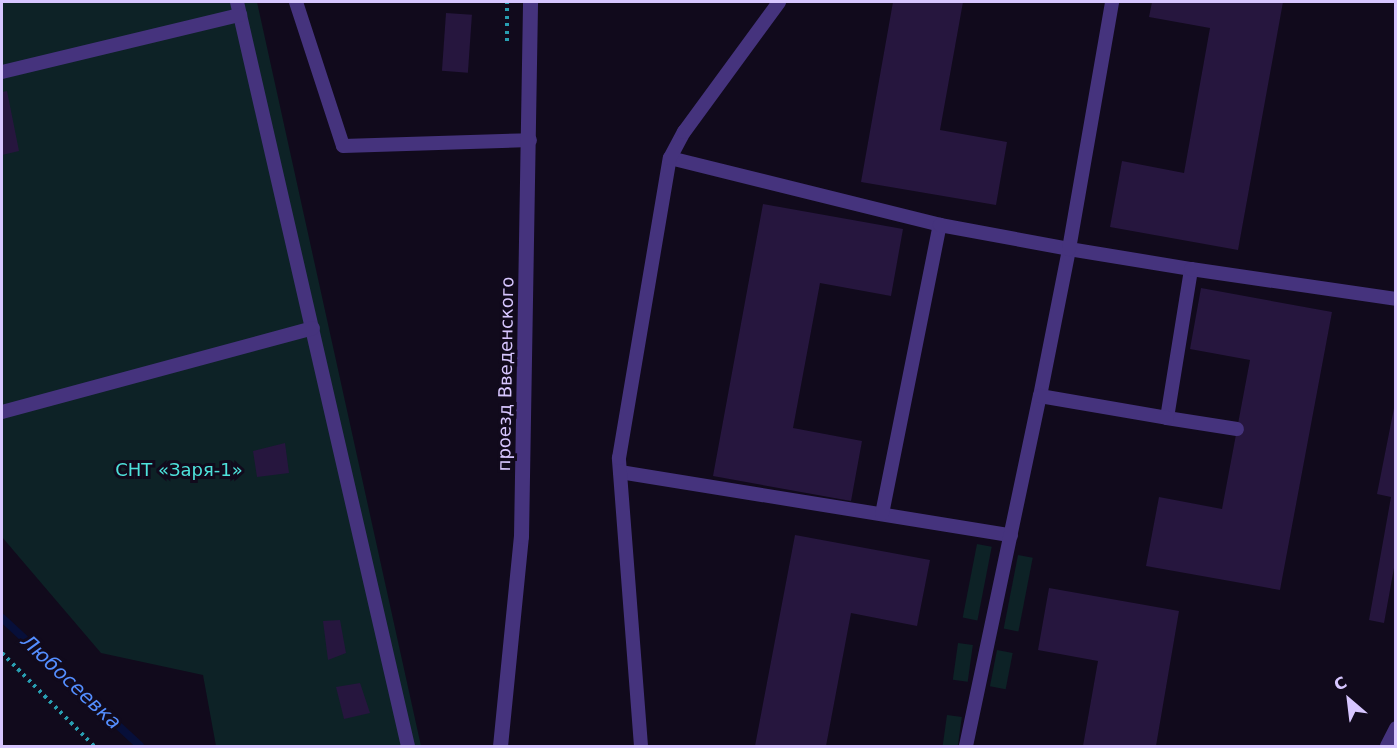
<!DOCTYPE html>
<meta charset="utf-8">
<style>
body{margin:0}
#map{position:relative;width:1397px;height:748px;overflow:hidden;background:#110a1c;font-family:"DejaVu Sans",sans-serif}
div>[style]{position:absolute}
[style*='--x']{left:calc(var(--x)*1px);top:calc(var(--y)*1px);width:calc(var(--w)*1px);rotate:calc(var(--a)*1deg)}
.green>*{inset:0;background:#0d2226;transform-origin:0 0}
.stream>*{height:8px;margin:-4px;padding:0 4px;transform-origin:4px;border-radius:4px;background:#070f39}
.building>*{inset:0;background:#26163e;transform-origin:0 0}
.path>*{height:4px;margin-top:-2px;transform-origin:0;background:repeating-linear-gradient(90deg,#289eb1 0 3px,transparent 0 7.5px)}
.service>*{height:14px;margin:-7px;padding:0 7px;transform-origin:7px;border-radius:7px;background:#45337d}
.tertiary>*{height:15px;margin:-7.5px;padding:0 7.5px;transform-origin:7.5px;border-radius:7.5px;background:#45337d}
span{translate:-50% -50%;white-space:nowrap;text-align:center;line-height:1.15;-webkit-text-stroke:6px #110a1c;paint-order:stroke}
.street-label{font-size:18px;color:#d7c6ff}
.park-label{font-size:18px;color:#4ee2db}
.water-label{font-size:20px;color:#548eff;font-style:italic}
.frame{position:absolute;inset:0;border:3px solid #d7c6ff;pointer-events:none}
.north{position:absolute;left:1319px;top:670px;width:60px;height:60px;-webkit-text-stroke:4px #110a1c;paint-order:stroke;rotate:332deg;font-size:16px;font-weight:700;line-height:24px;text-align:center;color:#d7c6ff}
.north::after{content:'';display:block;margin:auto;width:21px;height:27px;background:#d7c6ff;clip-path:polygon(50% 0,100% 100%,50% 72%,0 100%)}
</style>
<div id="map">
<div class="green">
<i style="clip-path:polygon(2px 2px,257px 2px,421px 746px,216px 746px,203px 675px,101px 653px,2px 537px)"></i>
<i style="left:977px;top:544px;width:15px;height:75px;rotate:11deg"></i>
<i style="left:1018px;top:555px;width:15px;height:75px;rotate:11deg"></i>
<i style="left:958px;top:643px;width:15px;height:37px;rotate:8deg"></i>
<i style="left:997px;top:650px;width:16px;height:37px;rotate:11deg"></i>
<i style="left:947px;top:715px;width:15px;height:31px;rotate:8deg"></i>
</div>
<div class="stream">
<i style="--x:2;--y:618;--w:188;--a:42.8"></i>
</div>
<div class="building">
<i style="clip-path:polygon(893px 2px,963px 2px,940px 130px,1007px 142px,996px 205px,861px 182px)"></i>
<i style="clip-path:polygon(1152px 2px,1283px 2px,1238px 250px,1110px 227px,1122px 161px,1184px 173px,1210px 28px,1149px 17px)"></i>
<i style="left:446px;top:13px;width:26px;height:58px;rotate:4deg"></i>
<i style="clip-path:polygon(7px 91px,19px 151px,2px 155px,2px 92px)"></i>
<i style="clip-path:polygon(763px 204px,903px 229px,891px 296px,820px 283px,793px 428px,862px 441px,851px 501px,713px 476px)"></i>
<i style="clip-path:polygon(1201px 288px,1332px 312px,1280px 590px,1146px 566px,1159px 497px,1222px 509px,1250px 360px,1190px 349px)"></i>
<i style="clip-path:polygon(1396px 398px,1396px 557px,1384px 623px,1369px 620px,1391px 497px,1377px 494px)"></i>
<i style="clip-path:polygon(285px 443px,289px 473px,257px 477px,253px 451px)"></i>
<i style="clip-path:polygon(795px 535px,930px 560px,917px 626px,851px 613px,826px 746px,755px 746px)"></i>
<i style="clip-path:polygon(1049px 588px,1179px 611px,1156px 746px,1083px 746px,1098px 661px,1038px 650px)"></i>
<i style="clip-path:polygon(340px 620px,346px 653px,328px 660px,323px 621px)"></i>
<i style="clip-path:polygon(360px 683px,370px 713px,344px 719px,336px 687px)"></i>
</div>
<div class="path">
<i style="--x:507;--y:41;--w:39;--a:-90"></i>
<i style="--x:2;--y:653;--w:131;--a:45.3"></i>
</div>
<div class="service">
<i style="--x:237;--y:2;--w:763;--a:77.06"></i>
<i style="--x:296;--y:2;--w:151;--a:71.9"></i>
<i style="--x:343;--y:146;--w:187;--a:-1.8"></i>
<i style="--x:2;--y:72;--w:245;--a:-13.5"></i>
<i style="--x:670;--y:158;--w:278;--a:13.9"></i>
<i style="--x:1040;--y:396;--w:150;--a:-78.8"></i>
<i style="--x:1069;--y:249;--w:124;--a:9.3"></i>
<i style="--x:2;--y:412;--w:322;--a:-15.1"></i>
<i style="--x:1237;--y:429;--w:71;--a:-171.1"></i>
<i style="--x:1167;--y:418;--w:151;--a:-80.8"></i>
<i style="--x:1191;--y:269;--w:207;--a:8.3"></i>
<i style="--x:620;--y:472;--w:396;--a:9.2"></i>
<i style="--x:882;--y:514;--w:295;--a:-78.7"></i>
<i style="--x:940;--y:225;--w:131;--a:10.5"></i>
<i style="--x:1069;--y:249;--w:251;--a:-80.1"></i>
<i style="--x:641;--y:746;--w:289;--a:-94.4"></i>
<i style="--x:619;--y:458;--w:304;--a:-80.4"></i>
<i style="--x:670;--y:158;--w:30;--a:-62"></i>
<i style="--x:684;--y:132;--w:161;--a:-53.8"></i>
<i style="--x:966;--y:746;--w:358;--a:-78.1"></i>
<i style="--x:1040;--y:396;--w:129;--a:9.8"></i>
<i style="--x:1387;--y:746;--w:20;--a:-63"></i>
</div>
<div class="tertiary">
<i style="--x:500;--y:746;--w:211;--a:-84.3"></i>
<i style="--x:521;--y:536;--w:534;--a:-89.03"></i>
</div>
<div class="street-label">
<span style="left:506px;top:374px;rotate:-89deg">проезд Введенского</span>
</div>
<div class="park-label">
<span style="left:179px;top:470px">СНТ «Заря-1»</span>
</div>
<div class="water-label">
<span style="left:71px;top:682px;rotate:43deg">Любосеевка</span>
</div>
<div class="frame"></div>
<div class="north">С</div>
</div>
